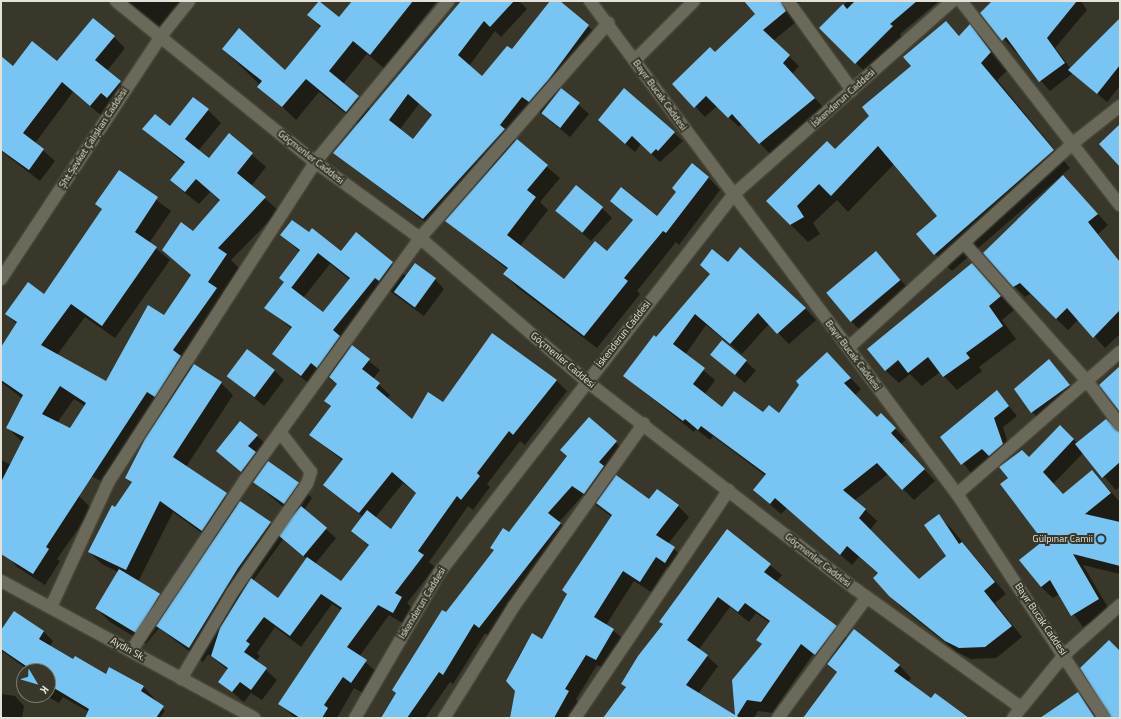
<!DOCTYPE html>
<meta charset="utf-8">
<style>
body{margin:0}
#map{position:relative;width:1121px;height:719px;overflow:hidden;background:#383729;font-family:"Titillium Web",sans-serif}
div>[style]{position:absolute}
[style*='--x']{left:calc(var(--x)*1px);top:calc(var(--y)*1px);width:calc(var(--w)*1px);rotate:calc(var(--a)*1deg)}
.shadow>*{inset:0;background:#0007;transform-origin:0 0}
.building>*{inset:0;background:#78c4f2;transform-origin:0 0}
.roads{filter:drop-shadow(0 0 1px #565549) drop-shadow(0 0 1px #565549)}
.minor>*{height:12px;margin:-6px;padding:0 6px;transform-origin:6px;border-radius:6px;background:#6b695a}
.tertiary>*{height:12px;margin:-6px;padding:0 6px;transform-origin:6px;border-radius:6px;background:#6b695a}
.dots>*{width:11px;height:11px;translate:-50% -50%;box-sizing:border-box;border:2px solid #383729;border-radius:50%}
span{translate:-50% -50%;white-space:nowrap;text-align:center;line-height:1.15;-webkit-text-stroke:4px #383729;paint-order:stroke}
.street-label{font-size:10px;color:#e3e2da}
.poi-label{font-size:10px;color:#e3e2da}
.right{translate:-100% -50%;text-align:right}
.frame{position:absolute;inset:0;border:2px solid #e3e2da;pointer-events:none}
.north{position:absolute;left:16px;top:663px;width:40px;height:40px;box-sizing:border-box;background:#383729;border:1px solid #7c7b70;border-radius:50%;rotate:128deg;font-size:11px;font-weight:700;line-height:16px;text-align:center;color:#e3e2da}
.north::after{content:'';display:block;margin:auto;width:14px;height:18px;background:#6fc2f4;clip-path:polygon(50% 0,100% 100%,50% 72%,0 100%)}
</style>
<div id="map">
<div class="shadow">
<i style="clip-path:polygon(127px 1px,191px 1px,180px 15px,173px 10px,160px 27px)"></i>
<i style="clip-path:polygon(evenodd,353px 1px,437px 1px,384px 68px,367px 54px,343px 84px,371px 110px,463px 1px,519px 1px,527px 9px,501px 37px,495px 31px,469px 66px,482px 77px,512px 51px,551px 1px,559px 1px,599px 36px,560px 88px,589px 114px,570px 137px,533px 107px,510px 136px,560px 178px,540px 202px,548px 210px,520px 246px,564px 280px,607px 252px,633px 221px,611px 201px,657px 217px,708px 177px,720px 190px,679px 245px,676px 242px,637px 291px,640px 294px,597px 348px,517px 287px,504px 274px,508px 270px,447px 221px,497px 160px,434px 229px,335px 153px,359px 124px,319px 92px,296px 120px,223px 49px,285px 72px,321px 28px,308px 15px,339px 18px,353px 1px,419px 104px,432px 116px,414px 140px,400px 129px,419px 104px)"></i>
<i style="clip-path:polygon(745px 1px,804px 1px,794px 5px,796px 22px,773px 41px,799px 66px,792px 74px,824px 108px,770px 154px,742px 124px,739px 127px,717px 106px,705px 117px,674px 84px,715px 53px,756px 14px)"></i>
<i style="clip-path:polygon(848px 1px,939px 1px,900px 34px,902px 37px,866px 73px,821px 28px)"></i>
<i style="clip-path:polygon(993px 1px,1081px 1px,1087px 10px,1055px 48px,1071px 69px,1120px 28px,1120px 86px,1107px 102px,1073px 73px,1050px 91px,981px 13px)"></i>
<i style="clip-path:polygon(946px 22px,960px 36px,970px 26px,987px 43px,1008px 70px,997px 80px,1070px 168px,952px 271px,935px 254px,938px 216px,894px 164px,848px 212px,837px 200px,813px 223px,820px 234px,808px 242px,767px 201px,835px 150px,871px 116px)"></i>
<i style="clip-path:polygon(114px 37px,125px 48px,107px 71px,131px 93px,119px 108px,102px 116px,73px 92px,35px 143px,55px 161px,40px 181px,1px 151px,1px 58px,13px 67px,57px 62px)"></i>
<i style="clip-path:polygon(625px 90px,683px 141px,660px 162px,641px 144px,635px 152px,607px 128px)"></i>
<i style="clip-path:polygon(evenodd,208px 110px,221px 123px,198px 151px,209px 160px,229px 135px,266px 167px,251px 186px,279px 211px,231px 260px,239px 268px,222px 294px,230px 302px,186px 362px,221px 383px,233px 395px,186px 467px,238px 506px,240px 503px,270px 523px,282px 535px,295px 517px,254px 482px,298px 484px,312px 498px,304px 510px,336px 538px,315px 564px,342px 583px,369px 546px,353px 531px,363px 517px,324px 484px,343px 461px,311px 435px,331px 407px,325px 401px,338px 385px,323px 374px,313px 387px,273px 354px,292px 329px,266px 308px,285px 282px,300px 252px,282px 235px,309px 234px,342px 252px,356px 234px,406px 276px,435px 279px,444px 289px,424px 316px,387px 289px,345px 342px,380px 370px,373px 379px,390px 395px,387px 399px,412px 420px,443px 403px,556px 380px,567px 391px,525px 445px,520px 441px,487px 484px,490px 487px,473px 510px,468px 506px,429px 562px,435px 567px,407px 603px,413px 609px,404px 624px,389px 615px,359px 657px,377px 672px,363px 693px,354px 688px,337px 718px,295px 718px,280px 704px,341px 610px,332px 604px,301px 647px,275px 627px,257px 653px,260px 656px,256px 661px,277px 680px,262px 700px,251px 693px,244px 702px,219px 681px,228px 670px,208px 654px,203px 662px,159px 628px,146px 644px,110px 622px,96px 608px,118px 572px,102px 564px,89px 552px,132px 483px,127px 478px,166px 408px,160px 405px,109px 485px,21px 441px,8px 428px,22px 398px,1px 382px,1px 360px,17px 324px,6px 314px,44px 295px,103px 210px,97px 204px,119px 172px,171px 211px,149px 243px,170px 260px,115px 338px,85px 317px,57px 355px,107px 382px,165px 316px,192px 276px,163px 250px,194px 232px,220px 201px,210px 192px,199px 204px,185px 193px,172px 180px,185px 164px,143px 129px,170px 127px,208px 110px,330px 264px,350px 280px,323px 313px,303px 298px,330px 264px,208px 110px,74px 399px,85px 406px,70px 430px,57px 423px,74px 399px,208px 110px,403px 483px,417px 494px,391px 531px,375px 518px,403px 483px,208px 110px,173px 512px,214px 542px,171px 606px,138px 582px,173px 512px,208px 110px,284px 538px,307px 559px,278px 600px,253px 581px,284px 538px)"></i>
<i style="clip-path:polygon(1063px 176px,1108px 225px,1098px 234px,1120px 262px,1120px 334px,1105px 348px,1079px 319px,1068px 330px,1030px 294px,1025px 297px,1014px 286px)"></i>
<i style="clip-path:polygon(602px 208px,612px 218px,591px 241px,556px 210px)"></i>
<i style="clip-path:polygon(876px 252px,914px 295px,865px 335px,851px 321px)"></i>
<i style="clip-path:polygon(729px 264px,805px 308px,816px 320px,789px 344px,769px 324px,742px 354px,706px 325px,685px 355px,715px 380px,705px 394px,722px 408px,779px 414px,827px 353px,861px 389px,855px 395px,877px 418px,881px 414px,906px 440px,901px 444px,935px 481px,914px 500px,888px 474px,855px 500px,877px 521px,870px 530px,919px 580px,947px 556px,938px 516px,950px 527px,1006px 594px,995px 603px,1022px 637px,996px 658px,971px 659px,957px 652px,901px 607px,890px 595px,879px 574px,859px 557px,852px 565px,787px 508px,781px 514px,766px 501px,754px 490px,766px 476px,713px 436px,710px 440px,696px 429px,694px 432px,624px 376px,711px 275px,701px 265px)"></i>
<i style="clip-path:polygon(972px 264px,1014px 310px,1002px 320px,1016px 339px,979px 367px,982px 371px,957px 390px,940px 372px,922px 386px,910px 374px,899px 383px,886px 371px,902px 358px)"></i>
<i style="left:722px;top:341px;width:45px;height:17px;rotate:41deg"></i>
<i style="clip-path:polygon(1049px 361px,1079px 395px,1041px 421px,1032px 412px)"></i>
<i style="clip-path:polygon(274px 370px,284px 380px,264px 406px,228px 376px)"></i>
<i style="clip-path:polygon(997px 392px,1017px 416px,1003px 427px,1011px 453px,992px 458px,971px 473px,942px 437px)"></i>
<i style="clip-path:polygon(589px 419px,626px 452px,609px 472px,615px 478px,649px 501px,678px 506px,689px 517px,668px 544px,685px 559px,676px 572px,667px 567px,651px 592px,634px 581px,606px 625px,625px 640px,607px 670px,597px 665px,576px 699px,579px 703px,571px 718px,511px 718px,516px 691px,507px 681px,519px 655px,532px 634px,542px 640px,612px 517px,583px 495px,559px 522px,571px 534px,490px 637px,485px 633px,453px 684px,450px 682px,425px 718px,382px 718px,397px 694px,393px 690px,495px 551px,491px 547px,509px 534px,568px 456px)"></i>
<i style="clip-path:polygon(1060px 426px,1077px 443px,1120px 432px,1120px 486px,1116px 490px,1083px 453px,1053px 484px,1064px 495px,1092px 471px,1120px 502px,1120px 574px,1083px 565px,1110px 611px,1083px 627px,1059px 594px,1053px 598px,1041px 587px,1045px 541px,1029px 458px)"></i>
<i style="clip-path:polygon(257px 436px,267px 445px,251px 481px,217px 451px)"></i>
<i style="clip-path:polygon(1px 460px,80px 497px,92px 509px,57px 559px,60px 561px,45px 585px,17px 567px,1px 548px)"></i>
<i style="clip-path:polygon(evenodd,727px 530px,782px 575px,776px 582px,848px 639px,899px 665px,911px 678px,908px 682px,931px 700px,967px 718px,806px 718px,838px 673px,813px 654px,772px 713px,758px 711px,754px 718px,604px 718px,626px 688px,622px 683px,664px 625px,660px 622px,727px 530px,730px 607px,749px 622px,756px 613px,770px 623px,757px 640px,762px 645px,736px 717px,698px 694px,718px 666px,699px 649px,730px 607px)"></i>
<i style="clip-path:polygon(15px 612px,44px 632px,53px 641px,50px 646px,74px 661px,106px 675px,110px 668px,144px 687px,165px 711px,160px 718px,90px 718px,89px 712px,63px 697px,59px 703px,45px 695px,48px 695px,48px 671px,29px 671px,1px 650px,1px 632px)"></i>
<i style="clip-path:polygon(1078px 693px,1099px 718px,1055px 718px)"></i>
<i style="clip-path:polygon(1px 694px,15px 696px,24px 706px,22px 718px,1px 718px)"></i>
</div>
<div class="building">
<i style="clip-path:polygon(319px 1px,339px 17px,352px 1px,413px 1px,370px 55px,353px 41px,329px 71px,359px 96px,346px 112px,306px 79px,282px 107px,257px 87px,262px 81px,222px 49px,239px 28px,285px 70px,321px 26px,307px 15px)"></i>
<i style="clip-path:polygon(evenodd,461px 1px,514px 1px,490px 27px,484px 21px,458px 55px,482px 76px,507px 46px,512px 49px,550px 1px,560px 1px,589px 25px,549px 79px,529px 102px,522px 97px,500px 125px,505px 129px,423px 219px,333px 153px,461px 1px,408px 94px,432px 115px,413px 139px,389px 120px,408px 94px)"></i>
<i style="clip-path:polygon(744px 1px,781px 1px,786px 11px,763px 30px,790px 55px,783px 63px,815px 98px,759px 144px,732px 114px,728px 118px,706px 96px,694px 108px,672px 84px,710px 47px,715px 52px,755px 14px)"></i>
<i style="clip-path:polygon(855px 1px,917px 1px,890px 24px,893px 26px,855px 64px,819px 28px,843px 4px,847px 9px)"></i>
<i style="clip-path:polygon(992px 1px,1077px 1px,1047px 38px,1065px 63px,1039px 82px,1006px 37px,1002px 41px,980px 13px)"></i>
<i style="clip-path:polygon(93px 18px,115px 36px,95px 60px,121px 81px,107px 98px,101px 93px,90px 106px,62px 82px,23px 133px,44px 149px,29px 170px,1px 150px,1px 56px,13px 66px,32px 41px,57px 61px)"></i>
<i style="clip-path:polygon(1120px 18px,1120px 65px,1097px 94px,1068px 70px)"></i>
<i style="clip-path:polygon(946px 21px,959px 36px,970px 24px,991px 52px,981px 63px,1054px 150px,934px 255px,916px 234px,937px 216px,878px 146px,831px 196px,819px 184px,797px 206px,804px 217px,790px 225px,766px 201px,827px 141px,835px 149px,869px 116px,862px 107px,911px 66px,903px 57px)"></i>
<i style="left:561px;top:88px;width:24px;height:32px;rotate:38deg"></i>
<i style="clip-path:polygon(624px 88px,675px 132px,658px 151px,656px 149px,651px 154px,632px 136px,625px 144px,598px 120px)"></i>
<i style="clip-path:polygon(evenodd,193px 97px,209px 109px,185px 139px,209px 158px,229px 133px,253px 153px,237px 173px,266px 197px,218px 248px,227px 254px,208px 282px,217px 288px,173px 350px,181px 356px,155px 397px,147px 392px,46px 547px,49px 549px,33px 574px,1px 554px,1px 482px,24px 437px,6px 428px,23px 395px,1px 380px,1px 347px,17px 322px,5px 314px,28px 282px,44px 294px,102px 209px,95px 204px,119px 170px,158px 197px,135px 232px,157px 247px,102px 326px,71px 304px,41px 345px,106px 381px,148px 305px,164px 315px,191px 275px,162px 250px,181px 222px,193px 231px,220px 200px,196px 179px,185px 192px,170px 180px,185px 162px,142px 129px,155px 114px,170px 126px,193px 97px,60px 386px,86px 403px,70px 428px,42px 414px,60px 386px)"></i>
<i style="clip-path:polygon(1120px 124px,1120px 167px,1099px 144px)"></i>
<i style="clip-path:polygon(517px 139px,548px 165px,527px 190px,536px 197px,507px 235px,564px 279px,595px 241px,607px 251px,633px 220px,610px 201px,621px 187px,657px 216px,676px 192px,672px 188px,692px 163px,709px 177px,666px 233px,663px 231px,624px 278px,628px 281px,584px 336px,503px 274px,508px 268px,445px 221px)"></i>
<i style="clip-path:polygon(1063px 175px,1098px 214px,1088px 222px,1120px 262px,1120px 310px,1093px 338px,1067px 308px,1056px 319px,1020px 283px,1013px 287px,983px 253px)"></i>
<i style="left:576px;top:185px;width:35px;height:33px;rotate:39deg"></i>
<i style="clip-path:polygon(292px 220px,309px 232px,312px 228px,341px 251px,356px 232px,393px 262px,379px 281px,375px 278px,333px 330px,340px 336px,317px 368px,311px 363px,301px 376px,272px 354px,292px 327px,264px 308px,284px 282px,323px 312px,350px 278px,318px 253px,291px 288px,279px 278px,300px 250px,280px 235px)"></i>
<i style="clip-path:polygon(740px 247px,806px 308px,777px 334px,758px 313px,730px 344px,695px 314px,673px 344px,705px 368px,693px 384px,722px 407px,734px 391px,763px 412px,769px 405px,779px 413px,799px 385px,796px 381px,827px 352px,851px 378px,844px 383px,877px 417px,881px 413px,896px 428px,891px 433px,925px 469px,902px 490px,877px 463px,843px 490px,866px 509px,859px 518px,919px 579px,946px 556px,924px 525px,939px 514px,959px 544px,962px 542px,995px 582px,984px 591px,1012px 626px,985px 647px,959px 648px,945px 641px,889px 596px,873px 578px,878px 573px,847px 546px,840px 555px,775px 498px,770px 504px,753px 490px,766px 474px,701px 426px,698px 430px,685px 419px,683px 421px,623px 376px,654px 335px,656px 337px,710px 274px,700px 265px,712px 249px,728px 262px)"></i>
<i style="left:876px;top:251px;width:38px;height:65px;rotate:50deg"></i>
<i style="left:415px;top:263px;width:26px;height:36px;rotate:36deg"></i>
<i style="clip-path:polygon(972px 263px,1001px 296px,989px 306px,1003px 326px,966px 353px,970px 358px,943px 377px,928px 357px,908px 373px,898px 360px,885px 371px,867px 349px)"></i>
<i style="clip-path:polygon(492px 333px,557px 380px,513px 435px,509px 431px,477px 473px,480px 476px,461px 500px,457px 496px,418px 551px,424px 555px,395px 593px,402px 597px,393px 613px,378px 605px,347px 647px,367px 660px,351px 683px,343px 677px,324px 705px,328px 708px,322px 718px,300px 718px,278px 704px,342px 608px,321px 594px,290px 636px,264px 617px,246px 641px,250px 644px,244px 652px,267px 668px,251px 690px,240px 682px,232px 692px,218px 682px,228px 668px,211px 656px,220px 628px,251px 578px,278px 598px,307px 557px,341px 581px,369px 545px,351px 531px,367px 510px,391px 529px,416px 493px,392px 472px,359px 513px,323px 485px,343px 459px,309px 435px,331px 406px,324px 401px,337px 384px,329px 377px,352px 345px,370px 359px,362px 369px,380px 383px,376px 388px,412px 419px,428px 392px,443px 402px)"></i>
<i style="left:722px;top:340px;width:32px;height:19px;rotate:39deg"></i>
<i style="left:247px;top:349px;width:35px;height:34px;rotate:37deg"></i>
<i style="clip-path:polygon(1049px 359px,1070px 385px,1031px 413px,1014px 389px)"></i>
<i style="clip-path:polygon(194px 364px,222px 382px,173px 457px,227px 493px,202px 531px,160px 501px,126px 570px,88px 552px,112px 505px,115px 507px,132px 482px,125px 478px,145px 439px)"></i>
<i style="clip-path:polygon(1120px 366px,1120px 412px,1099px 385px)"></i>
<i style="clip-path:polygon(997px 390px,1009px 406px,994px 418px,1003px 444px,989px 456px,982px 449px,961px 465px,940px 437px)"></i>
<i style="clip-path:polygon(589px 417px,617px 441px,599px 462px,604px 466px,584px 494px,572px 486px,548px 513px,561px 523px,479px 628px,474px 624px,443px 675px,439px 672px,407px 718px,381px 718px,396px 693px,392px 690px,442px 610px,446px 612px,494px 550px,490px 548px,503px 528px,509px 532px,567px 456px,560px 450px)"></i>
<i style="clip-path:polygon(1106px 419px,1120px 432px,1120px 462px,1102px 478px,1075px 444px)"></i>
<i style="clip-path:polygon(240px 421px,258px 435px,248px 446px,256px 452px,241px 472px,216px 451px)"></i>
<i style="clip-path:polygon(1060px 425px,1074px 439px,1043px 472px,1063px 494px,1092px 470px,1111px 493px,1085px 514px,1120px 522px,1120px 566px,1073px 554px,1099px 599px,1071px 616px,1050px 580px,1041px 587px,1019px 560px,1043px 541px,1000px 484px,1008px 478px,999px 467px,1022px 450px,1029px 457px)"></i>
<i style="left:268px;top:461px;width:38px;height:26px;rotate:35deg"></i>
<i style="clip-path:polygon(616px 475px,649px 499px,657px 489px,679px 505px,656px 535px,675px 547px,665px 563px,656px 557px,640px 582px,623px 571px,594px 617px,614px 629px,596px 660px,586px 655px,565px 689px,569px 691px,554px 718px,510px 718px,515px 691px,506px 681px,532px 633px,542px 639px,567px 594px,562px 590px,612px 515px,596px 503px)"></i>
<i style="clip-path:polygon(240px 501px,271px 522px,238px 568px,189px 648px,156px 626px)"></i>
<i style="left:301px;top:506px;width:34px;height:37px;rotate:40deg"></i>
<i style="clip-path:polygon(evenodd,727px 529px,771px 564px,764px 572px,837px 626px,815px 655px,801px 644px,761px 702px,747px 700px,737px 716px,740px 718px,603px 718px,626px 687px,621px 684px,638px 656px,663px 624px,659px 622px,727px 529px,718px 597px,738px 612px,745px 603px,770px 621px,756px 640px,762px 644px,732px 680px,735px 715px,686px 685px,708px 655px,687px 640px,718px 597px)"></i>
<i style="left:119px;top:569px;width:48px;height:46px;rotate:31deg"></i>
<i style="clip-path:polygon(14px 611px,44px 631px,39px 639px,73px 659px,75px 656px,106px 674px,109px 667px,144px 686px,141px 691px,164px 706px,156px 718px,85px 718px,89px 709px,54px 688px,48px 694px,48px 671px,28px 671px,29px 668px,1px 649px,1px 630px)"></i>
<i style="clip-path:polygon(854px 629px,900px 665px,894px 671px,931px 698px,935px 693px,969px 718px,803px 718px,837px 672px,827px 664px)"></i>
<i style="clip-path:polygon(1109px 640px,1120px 651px,1120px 718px,1111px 718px,1080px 668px)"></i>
<i style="clip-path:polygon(1078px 692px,1095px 718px,1040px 718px)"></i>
</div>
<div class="roads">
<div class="minor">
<i style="--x:116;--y:1;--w:256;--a:39"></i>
<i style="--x:315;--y:162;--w:130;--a:35.9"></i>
<i style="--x:420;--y:238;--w:219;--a:40.7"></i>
<i style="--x:586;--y:381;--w:339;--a:37.7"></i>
<i style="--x:854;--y:588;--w:204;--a:35.6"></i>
<i style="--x:788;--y:1;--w:110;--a:54.3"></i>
<i style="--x:961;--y:1;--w:259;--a:52.1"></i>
<i style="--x:635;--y:60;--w:83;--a:-45"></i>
<i style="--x:964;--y:243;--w:185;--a:48.3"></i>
<i style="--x:1087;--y:381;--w:55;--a:53.1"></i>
<i style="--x:848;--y:348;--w:304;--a:-42.3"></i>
<i style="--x:1073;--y:143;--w:60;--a:-38.2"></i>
<i style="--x:957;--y:494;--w:216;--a:-41.1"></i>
<i style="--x:1;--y:581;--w:288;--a:28.4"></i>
<i style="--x:51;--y:607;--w:139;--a:-65.3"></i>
<i style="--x:109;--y:481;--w:380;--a:-57.1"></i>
<i style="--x:315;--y:162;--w:209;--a:-50.4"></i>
<i style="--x:131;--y:651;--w:206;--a:-56.3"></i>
<i style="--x:245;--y:480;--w:299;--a:-54.1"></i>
<i style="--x:420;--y:238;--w:286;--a:-48.8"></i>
<i style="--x:181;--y:679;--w:100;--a:-59.3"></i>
<i style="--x:232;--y:593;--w:132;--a:-55.5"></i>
<i style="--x:307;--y:484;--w:13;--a:-72"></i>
<i style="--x:311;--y:472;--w:51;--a:-127.8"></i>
<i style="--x:355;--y:718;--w:168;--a:-59.9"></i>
<i style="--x:439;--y:573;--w:479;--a:-52.1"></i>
<i style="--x:733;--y:195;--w:293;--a:-41.5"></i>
<i style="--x:444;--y:718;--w:132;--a:-58"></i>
<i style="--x:514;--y:606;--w:224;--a:-54.6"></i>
<i style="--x:575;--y:718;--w:275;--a:-56"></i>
<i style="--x:778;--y:718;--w:150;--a:-53.7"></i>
</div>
<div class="tertiary">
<i style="--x:590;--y:1;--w:615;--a:53.34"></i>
<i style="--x:957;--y:494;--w:268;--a:56.7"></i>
<i style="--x:1;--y:279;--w:291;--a:-56.6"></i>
<i style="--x:161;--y:36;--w:45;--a:-51.3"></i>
<i style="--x:1013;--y:718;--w:82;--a:-50.9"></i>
<i style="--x:1065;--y:654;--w:74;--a:-41.7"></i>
</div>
</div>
<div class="dots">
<i style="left:1101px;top:539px;background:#6fc2f4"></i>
</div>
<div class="street-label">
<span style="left:660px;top:95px;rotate:54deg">Bayır Bucak Caddesi</span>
<span style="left:843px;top:98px;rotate:-42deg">İskenderun Caddesi</span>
<span style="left:93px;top:138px;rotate:-57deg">Şht.Şevket Çalışkan Caddesi</span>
<span style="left:311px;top:157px;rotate:38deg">Göçmenler Caddesi</span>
<span style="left:623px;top:334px;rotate:-52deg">İskenderun Caddesi</span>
<span style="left:853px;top:355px;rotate:53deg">Bayır Bucak Caddesi</span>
<span style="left:563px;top:360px;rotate:40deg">Göçmenler Caddesi</span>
<span style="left:818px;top:560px;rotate:38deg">Göçmenler Caddesi</span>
<span style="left:422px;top:603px;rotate:-59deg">İskenderun Caddesi</span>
<span style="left:1041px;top:619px;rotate:56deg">Bayır Bucak Caddesi</span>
<span style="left:128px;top:649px;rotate:29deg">Aydin Sk.</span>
</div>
<div class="poi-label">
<span class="right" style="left:1093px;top:539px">Gülpınar Camii</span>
</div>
<div class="frame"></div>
<div class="north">K</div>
</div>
